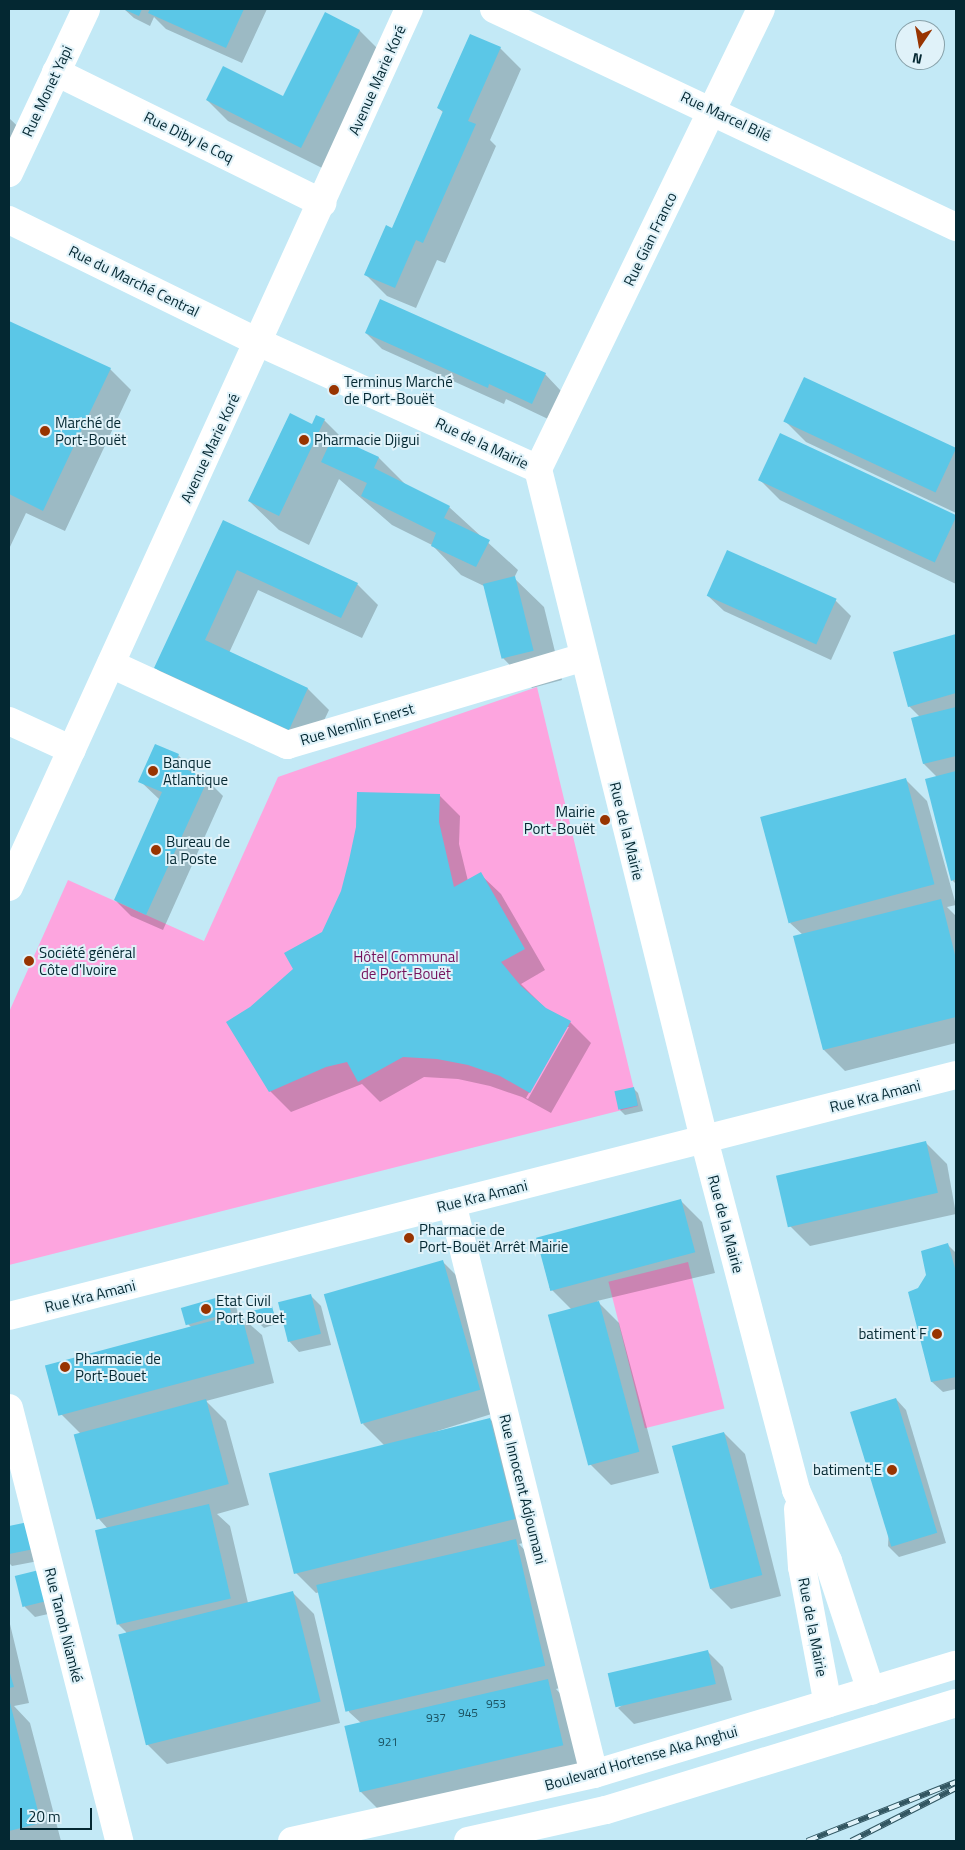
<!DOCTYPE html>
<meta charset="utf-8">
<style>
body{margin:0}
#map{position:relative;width:965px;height:1850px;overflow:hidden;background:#c3e9f6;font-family:"Titillium Web",sans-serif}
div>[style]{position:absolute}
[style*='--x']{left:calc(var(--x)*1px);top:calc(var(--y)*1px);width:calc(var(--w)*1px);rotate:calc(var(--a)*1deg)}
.green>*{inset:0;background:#fda5df;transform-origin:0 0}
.shadow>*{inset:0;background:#0003}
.building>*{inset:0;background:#5bc7e7;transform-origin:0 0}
.minor>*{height:28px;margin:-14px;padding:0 14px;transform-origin:14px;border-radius:14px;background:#fff}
.tertiary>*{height:28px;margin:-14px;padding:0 14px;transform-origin:14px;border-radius:14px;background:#fff}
.secondary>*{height:28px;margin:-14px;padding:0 14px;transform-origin:14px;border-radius:14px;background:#fff}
.rail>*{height:5.5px;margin-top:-2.75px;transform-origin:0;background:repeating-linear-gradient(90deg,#e0f2f9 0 11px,#325661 0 22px);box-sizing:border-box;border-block:1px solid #325661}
.dots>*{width:14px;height:14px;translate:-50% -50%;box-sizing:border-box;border:2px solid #e0f2f9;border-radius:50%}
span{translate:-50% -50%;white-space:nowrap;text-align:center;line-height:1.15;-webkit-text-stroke:4px #e0f2f9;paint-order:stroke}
.number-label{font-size:12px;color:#1a505f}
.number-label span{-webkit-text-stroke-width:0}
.street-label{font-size:15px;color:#042832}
.poi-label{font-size:15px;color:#042832}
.left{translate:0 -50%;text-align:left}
.right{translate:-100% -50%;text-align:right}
.park-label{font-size:15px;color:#75135d}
.frame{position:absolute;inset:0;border:10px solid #042832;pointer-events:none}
.north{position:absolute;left:895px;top:20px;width:50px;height:50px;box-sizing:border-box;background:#e0f2f9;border:1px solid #88a1a9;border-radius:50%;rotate:192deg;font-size:14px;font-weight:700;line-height:20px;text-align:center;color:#042832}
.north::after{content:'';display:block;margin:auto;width:18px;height:22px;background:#983401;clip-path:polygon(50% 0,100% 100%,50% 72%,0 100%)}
.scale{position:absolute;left:20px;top:1808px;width:72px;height:22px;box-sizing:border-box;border:2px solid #042832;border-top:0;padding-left:6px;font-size:15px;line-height:18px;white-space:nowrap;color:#042832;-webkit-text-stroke:4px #e0f2f9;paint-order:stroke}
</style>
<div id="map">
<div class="green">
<i style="clip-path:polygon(537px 687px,638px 1106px,9px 1265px,9px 1012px,68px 880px,204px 941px,278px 777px)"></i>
<i style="left:688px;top:1262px;width:151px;height:82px;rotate:76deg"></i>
</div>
<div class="shadow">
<i style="clip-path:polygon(124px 9px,267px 9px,242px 63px,166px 29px,154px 17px,150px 26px,134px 18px)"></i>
<i style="clip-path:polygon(325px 14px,360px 31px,381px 52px,322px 168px,228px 121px,207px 100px,283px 98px)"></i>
<i style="clip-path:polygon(500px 48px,521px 69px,490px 140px,496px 146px,445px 263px,437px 260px,416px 308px,387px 296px,366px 275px,393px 230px,444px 113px,438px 108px)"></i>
<i style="clip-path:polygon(9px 118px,28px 136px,9px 168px)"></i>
<i style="clip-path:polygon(9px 322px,110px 369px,131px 390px,65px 531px,26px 513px,9px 549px)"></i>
<i style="clip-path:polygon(366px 333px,545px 374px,561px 391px,548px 419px,506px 399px,504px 404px,382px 349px)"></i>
<i style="clip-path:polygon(805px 379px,956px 450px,956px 513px,806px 442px,785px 421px)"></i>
<i style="clip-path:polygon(324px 420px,347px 443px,379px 458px,406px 485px,449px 507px,518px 570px,514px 578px,544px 607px,562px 680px,532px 688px,503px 658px,484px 586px,461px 575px,432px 545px,392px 525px,339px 479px,309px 545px,279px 530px,249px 501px,313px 425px)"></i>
<i style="clip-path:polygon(781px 435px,956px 517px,956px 584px,780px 500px,759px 479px)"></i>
<i style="clip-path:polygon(224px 522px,357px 584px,378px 605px,362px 638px,258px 590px,229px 653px,308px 689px,329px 710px,310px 750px,176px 689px,156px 668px)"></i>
<i style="clip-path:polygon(707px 595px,835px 600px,851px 616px,831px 660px,724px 611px)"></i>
<i style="clip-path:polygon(956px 635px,956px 884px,952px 880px,937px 777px,924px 764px,913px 719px,920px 717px,909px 706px,894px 653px)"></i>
<i style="clip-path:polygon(178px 755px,194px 771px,193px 774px,207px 780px,223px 796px,163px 930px,131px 916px,115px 900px,160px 800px,140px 781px)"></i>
<i style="clip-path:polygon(906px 780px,927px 801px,956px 905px,947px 907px,956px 916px,956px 1043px,845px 1071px,824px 1050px,795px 937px,803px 935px,790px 923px)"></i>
<i style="clip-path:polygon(evenodd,439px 795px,460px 816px,459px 844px,468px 881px,480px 874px,501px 894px,545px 970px,521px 984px,546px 1009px,570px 1022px,591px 1043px,551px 1113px,522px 1097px,490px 1086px,458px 1079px,424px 1077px,380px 1102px,362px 1084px,291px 1112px,270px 1091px,251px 1008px,294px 969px,439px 795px,566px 1027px,569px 1027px,528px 1099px,526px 1098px,566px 1027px)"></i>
<i style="clip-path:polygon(633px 1088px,638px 1093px,643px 1111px,625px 1115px,620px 1110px)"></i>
<i style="clip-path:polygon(926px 1143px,947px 1164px,956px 1214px,810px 1246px,789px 1225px)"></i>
<i style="clip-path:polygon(681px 1201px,702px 1222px,715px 1273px,597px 1301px,619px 1323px,659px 1473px,611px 1485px,590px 1464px,571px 1309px,549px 1287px)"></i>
<i style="clip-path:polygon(947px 1244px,956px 1253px,956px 1389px,943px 1392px,932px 1382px,919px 1289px)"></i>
<i style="clip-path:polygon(443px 1262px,464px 1283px,501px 1411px,431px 1433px,490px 1419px,511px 1440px,535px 1540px,519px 1544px,536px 1562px,567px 1686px,556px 1689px,568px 1702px,583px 1766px,381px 1812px,360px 1791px,361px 1723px,349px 1712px,320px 1592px,316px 1593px,295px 1572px,384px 1445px,363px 1424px)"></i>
<i style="clip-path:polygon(310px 1295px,321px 1306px,331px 1345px,299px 1352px,289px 1341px)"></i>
<i style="clip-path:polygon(226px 1296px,236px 1307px,239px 1315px,262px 1335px,274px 1383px,206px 1401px,226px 1421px,249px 1505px,217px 1514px,230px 1526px,248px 1603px,293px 1593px,314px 1614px,340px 1723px,167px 1764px,146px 1743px,126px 1632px,118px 1624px,108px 1529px,99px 1519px,81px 1434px,58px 1411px,191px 1327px,188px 1324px)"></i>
<i style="clip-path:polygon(271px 1307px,279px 1323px,264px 1328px,259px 1323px)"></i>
<i style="clip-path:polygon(896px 1399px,906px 1410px,946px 1543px,899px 1557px,888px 1546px)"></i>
<i style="clip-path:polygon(724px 1433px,745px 1454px,781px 1596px,731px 1609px,710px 1588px)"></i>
<i style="clip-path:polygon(33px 1522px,49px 1559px,12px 1566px,9px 1563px,9px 1527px)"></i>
<i style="clip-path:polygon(16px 1577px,57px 1612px,35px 1617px,25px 1607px)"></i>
<i style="clip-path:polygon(9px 1620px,29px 1703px,14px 1706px,30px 1723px,61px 1841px,9px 1841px)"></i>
<i style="clip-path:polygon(707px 1651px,723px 1667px,732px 1700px,634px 1724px,618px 1708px)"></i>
</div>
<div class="building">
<i style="clip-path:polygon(123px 9px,142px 9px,139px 16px)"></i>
<i style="clip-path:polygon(150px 9px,244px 9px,226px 48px,148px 13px)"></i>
<i style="clip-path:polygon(325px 12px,360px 30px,301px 148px,206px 100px,223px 66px,283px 96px)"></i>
<i style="clip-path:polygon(470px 34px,501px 47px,468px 121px,476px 124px,423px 243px,416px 240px,395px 288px,364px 275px,386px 225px,392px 228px,443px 111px,437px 108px)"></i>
<i style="clip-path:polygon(380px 299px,546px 373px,532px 404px,489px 384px,488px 388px,365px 333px)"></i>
<i style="clip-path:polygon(9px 321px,111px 368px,43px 511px,9px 494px)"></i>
<i style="left:804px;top:377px;width:168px;height:49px;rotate:25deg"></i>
<i style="clip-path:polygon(290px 413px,312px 424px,316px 415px,325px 419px,279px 516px,248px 501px)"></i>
<i style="left:780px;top:433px;width:195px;height:52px;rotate:25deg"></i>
<i style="clip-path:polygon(333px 436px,379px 457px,374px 468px,450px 506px,444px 518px,490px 540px,476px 567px,431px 546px,436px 533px,361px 496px,367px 483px,321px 462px)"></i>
<i style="clip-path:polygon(223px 520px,358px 583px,341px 618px,237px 570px,205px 640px,308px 688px,289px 730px,154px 668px)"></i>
<i style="left:727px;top:550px;width:120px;height:50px;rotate:24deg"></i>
<i style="left:515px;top:576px;width:77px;height:33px;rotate:76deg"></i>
<i style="clip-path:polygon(956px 634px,956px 693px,908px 707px,893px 652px)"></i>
<i style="clip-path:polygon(956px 707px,956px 756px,923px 764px,911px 718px)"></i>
<i style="clip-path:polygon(155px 744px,179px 754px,174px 764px,208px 779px,146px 915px,114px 900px,162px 792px,138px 782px)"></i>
<i style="clip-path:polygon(956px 771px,956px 879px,951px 881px,925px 779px)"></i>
<i style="left:906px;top:778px;width:110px;height:151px;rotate:75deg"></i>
<i style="clip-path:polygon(357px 792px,440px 794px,439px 822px,454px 887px,481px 872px,525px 949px,501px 962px,521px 986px,546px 1008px,571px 1021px,530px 1093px,500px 1076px,468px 1065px,437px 1059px,403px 1057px,358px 1082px,347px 1062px,326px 1067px,269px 1092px,226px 1022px,250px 1007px,293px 969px,284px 953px,322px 932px,341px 891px,349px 860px,356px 827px)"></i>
<i style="clip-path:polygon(941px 899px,956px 959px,956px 1017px,823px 1050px,793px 936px)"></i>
<i style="left:634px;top:1087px;width:19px;height:20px;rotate:78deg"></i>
<i style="left:926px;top:1141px;width:53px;height:154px;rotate:77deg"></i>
<i style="left:681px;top:1199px;width:55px;height:150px;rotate:75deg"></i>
<i style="clip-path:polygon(948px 1243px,956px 1272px,956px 1377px,931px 1382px,908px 1292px,918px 1288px,926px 1275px,921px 1251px)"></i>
<i style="left:443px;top:1260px;width:135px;height:124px;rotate:74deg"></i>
<i style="left:311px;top:1294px;width:41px;height:34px;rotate:76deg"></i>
<i style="left:226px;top:1295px;width:18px;height:47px;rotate:74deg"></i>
<i style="left:599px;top:1301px;width:156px;height:53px;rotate:75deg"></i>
<i style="left:272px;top:1306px;width:12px;height:19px;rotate:76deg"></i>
<i style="left:241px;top:1313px;width:52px;height:203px;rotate:75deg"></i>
<i style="left:896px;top:1398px;width:141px;height:48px;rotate:73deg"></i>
<i style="left:206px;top:1399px;width:88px;height:137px;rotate:75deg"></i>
<i style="left:490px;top:1418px;width:104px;height:228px;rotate:76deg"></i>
<i style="left:724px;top:1432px;width:148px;height:54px;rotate:75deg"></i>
<i style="left:209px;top:1504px;width:97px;height:117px;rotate:77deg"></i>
<i style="clip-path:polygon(33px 1521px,39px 1548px,9px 1554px,9px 1526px)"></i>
<i style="left:516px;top:1539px;width:130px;height:205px;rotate:77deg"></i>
<i style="left:39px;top:1570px;width:32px;height:25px;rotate:76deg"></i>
<i style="left:293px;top:1591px;width:114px;height:180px;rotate:76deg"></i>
<i style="left:708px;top:1650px;width:35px;height:103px;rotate:77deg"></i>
<i style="clip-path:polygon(9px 1670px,14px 1687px,9px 1688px)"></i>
<i style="left:548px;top:1679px;width:68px;height:209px;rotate:77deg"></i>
<i style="clip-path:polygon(9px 1699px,41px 1823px,9px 1831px)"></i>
</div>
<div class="minor">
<i style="--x:494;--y:9;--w:511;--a:25.26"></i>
<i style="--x:56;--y:72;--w:297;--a:26.2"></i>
<i style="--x:9;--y:173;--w:181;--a:-64.8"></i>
<i style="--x:9;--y:220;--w:277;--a:26.1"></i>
<i style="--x:258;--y:342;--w:307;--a:24.4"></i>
<i style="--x:538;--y:469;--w:690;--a:76.08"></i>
<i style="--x:704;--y:1139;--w:363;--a:75.3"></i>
<i style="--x:796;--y:1490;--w:78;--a:65.7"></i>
<i style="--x:828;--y:1561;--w:137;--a:71.7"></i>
<i style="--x:538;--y:469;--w:511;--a:-64.14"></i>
<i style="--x:111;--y:664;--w:194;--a:24.7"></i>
<i style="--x:287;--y:745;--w:310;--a:-16.5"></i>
<i style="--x:9;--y:721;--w:69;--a:24.7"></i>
<i style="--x:452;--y:1203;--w:588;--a:76.03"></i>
<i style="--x:9;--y:1408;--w:447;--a:75.7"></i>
<i style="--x:798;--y:1509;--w:58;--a:86.1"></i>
<i style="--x:802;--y:1567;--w:139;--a:79.3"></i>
</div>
<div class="tertiary">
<i style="--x:9;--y:1316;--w:977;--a:-14.28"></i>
</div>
<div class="secondary">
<i style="--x:9;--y:887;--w:965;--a:-65.51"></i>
<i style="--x:292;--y:1841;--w:309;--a:-12.5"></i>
<i style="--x:594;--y:1774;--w:378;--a:-16.8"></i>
<i style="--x:468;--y:1841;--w:141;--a:-12.7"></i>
<i style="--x:606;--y:1810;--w:366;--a:-17"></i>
</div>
<div class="rail">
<i style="--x:807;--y:1841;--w:160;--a:-21.6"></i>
<i style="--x:851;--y:1841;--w:118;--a:-26.8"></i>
</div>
<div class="dots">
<i style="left:334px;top:390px;background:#983401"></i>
<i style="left:45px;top:431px;background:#983401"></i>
<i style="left:304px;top:440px;background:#983401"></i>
<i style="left:153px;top:771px;background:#983401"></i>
<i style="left:605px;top:820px;background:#983401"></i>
<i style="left:156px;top:850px;background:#983401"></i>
<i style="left:29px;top:961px;background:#983401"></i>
<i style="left:409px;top:1238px;background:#983401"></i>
<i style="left:206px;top:1309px;background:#983401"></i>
<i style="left:937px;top:1334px;background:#983401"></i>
<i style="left:65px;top:1367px;background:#983401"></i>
<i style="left:892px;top:1470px;background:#983401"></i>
</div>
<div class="number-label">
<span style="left:496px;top:1704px">953</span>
<span style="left:468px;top:1713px">945</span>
<span style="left:436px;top:1718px">937</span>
<span style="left:388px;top:1742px">921</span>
</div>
<div class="street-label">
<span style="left:377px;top:80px;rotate:-66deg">Avenue Marie Koré</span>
<span style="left:47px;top:91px;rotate:-65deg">Rue Monet Yapi</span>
<span style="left:726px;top:116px;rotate:25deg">Rue Marcel Bilé</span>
<span style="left:189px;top:137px;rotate:26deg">Rue Diby le Coq</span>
<span style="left:650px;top:239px;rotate:-64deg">Rue Gian Franco</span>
<span style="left:134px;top:281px;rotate:26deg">Rue du Marché Central</span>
<span style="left:482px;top:443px;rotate:25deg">Rue de la Mairie</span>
<span style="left:210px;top:448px;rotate:-65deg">Avenue Marie Koré</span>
<span style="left:357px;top:724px;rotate:-16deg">Rue Nemlin Enerst</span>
<span style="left:627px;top:831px;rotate:76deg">Rue de la Mairie</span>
<span style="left:875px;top:1096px;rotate:-14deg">Rue Kra Amani</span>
<span style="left:482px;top:1196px;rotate:-14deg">Rue Kra Amani</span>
<span style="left:726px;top:1224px;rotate:75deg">Rue de la Mairie</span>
<span style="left:90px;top:1296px;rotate:-14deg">Rue Kra Amani</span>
<span style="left:523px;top:1489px;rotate:76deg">Rue Innocent Adjoumani</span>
<span style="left:64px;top:1625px;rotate:76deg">Rue Tanoh Niamké</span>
<span style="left:813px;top:1627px;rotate:79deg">Rue de la Mairie</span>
<span style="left:641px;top:1758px;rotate:-16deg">Boulevard Hortense Aka Anghui</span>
</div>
<div class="poi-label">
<span class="left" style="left:344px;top:390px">Terminus Marché<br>de Port-Bouët</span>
<span class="left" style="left:55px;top:431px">Marché de<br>Port-Bouët</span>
<span class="left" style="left:314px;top:440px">Pharmacie Djigui</span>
<span class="left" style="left:163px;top:771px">Banque<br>Atlantique</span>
<span class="right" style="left:595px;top:820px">Mairie<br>Port-Bouët</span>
<span class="left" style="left:166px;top:850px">Bureau de<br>la Poste</span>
<span class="left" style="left:39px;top:961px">Société général<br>Côte d'Ivoire</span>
<span class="left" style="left:419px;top:1238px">Pharmacie de<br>Port-Bouët Arrêt Mairie</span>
<span class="left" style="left:216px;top:1309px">Etat Civil<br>Port Bouet</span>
<span class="right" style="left:927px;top:1334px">batiment F</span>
<span class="left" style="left:75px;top:1367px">Pharmacie de<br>Port-Bouet</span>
<span class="right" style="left:882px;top:1470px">batiment E</span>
</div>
<div class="park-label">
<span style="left:406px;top:965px">Hôtel Communal<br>de Port-Bouët</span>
</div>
<div class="frame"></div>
<div class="north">N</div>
<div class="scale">20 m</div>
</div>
